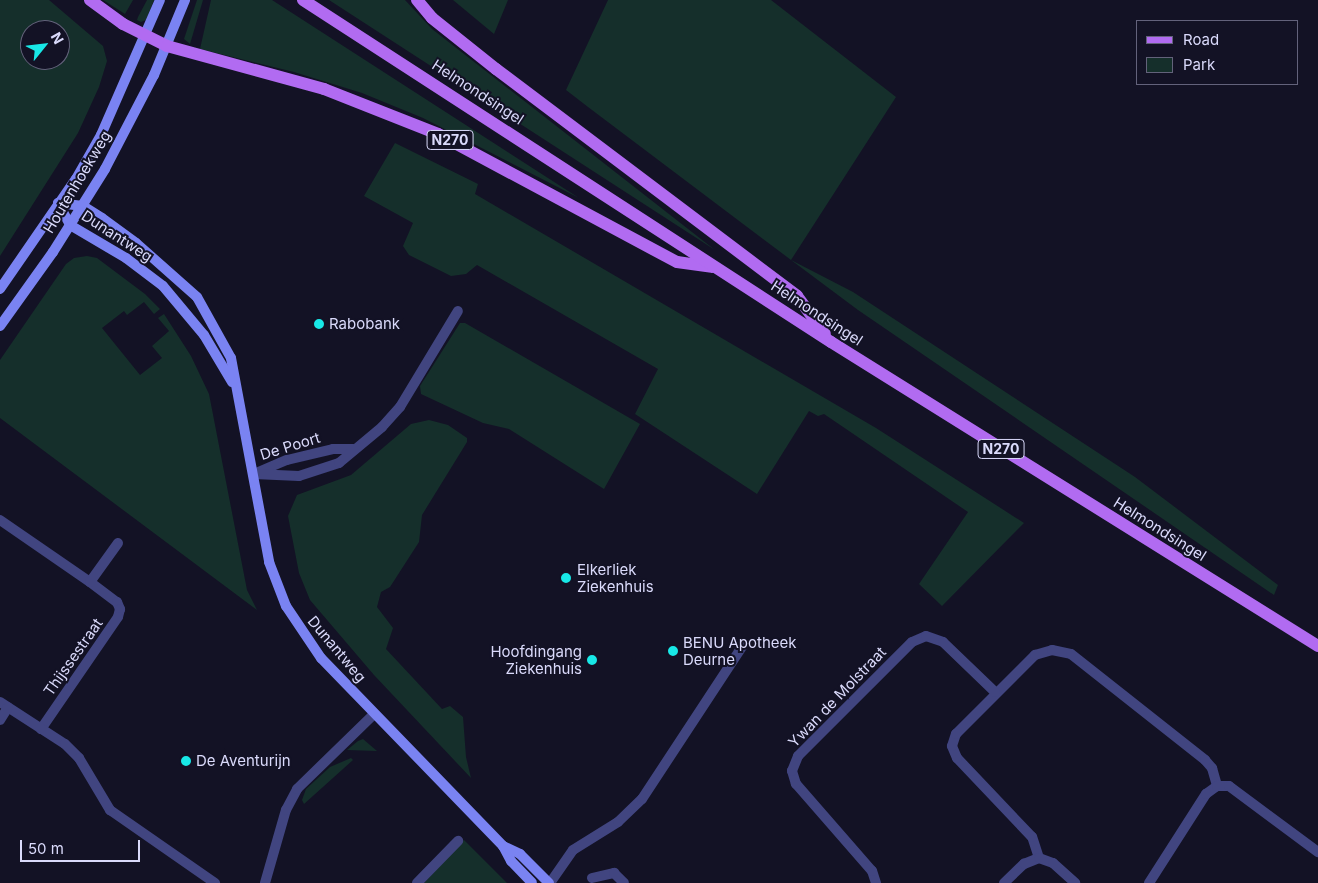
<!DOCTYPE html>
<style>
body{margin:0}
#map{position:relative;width:1318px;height:883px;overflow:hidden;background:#131225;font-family:Inter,sans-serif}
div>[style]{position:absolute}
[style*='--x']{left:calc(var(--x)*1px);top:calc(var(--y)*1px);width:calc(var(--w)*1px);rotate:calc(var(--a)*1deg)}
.green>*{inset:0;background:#152f2b}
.street>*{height:10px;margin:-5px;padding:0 5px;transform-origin:5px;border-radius:5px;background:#414580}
.secondary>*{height:10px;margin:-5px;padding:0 5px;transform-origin:5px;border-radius:5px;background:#7a83f2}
.primary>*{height:12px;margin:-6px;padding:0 6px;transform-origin:6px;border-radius:6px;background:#b16bf1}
.dots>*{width:14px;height:14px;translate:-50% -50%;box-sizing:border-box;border:2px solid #131225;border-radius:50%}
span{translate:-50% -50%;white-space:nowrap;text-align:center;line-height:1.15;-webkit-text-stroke:4px #131225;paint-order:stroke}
.shield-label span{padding:1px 4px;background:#131225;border:1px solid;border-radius:4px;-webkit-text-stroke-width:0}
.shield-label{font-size:14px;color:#dadafb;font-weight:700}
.street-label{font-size:15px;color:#dadafb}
.poi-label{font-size:15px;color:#dadafb}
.left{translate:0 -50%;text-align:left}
.right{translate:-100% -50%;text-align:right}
.legend{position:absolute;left:1136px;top:20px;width:162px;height:65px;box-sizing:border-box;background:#131225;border:1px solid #63627b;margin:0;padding:6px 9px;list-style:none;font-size:15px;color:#dadafb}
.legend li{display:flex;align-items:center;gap:10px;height:25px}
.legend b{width:25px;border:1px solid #63627b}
.north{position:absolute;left:20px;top:20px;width:50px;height:50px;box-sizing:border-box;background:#131225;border:1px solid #63627b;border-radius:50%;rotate:61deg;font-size:14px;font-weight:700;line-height:20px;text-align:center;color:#dadafb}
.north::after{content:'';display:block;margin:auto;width:18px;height:22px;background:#18e8e7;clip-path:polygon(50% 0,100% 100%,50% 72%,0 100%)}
.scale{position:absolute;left:20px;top:840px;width:120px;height:22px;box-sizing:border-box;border:2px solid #dadafb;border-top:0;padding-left:6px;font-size:15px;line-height:18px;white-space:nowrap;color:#dadafb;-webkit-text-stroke:4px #131225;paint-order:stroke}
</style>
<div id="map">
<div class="green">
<i style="clip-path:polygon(evenodd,0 0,49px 0,103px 46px,107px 61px,99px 87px,78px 133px,0 256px,0 0,30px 30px,60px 30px,60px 60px,30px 60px,30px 30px)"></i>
<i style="clip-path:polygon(103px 0,133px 0,125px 14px)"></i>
<i style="clip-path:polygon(147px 0,154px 0,146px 20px,141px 22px,137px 20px,138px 17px)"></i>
<i style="clip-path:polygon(197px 0,203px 0,190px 44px,184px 39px)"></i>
<i style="clip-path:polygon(211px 0,272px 0,579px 198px,423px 118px,362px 93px,294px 72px,200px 49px)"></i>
<i style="clip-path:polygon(329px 0,405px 0,432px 29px,715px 250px)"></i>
<i style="clip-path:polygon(453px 0,508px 0,494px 34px)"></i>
<i style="clip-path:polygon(608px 0,771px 0,896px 97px,791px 260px,853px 292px,1135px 477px,1278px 585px,1274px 595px,858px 310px,791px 260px,588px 107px,566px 90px)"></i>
<i style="clip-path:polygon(395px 143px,478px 184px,475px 194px,876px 428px,1024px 523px,942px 606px,919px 584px,968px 512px,824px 414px,818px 416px,809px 411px,757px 494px,635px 414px,658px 369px,477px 265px,466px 274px,451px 276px,409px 255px,403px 246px,413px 223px,364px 196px)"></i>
<i style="clip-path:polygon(87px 256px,97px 258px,145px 294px,160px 309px,154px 314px,144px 302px,127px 315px,124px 311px,102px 328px,140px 375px,162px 358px,152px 346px,169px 331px,158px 318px,164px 314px,191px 356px,209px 394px,247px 590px,257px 610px,0 418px,0 360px,66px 264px,74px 258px)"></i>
<i style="clip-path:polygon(460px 323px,465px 323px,640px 424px,604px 489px,509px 429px,483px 423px,421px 394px,420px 386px)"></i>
<i style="clip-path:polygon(429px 420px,448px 425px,467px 438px,467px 442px,422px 515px,419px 542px,390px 587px,381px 592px,377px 607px,393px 628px,386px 649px,442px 709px,450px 706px,463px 717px,466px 757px,471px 778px,374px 675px,310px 600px,299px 573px,288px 516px,297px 495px,351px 475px,411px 424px)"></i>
<i style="clip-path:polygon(363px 739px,377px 751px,347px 750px,358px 741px)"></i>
<i style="clip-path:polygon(351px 758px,353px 760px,304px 804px,302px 800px,306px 789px,330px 767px)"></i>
<i style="clip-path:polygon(464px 840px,507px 883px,424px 883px)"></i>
</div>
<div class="street">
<i style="--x:256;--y:473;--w:34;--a:-23"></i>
<i style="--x:287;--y:460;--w:47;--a:-13.4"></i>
<i style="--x:333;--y:449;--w:20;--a:0"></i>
<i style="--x:254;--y:474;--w:45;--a:2.5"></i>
<i style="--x:299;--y:476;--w:42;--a:-18"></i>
<i style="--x:339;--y:463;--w:56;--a:-39.9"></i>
<i style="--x:382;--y:427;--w:27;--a:-48"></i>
<i style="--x:400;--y:407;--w:112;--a:-58.9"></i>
<i style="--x:0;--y:520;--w:109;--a:34.6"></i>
<i style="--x:90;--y:582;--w:34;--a:37"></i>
<i style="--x:117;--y:602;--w:8;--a:67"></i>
<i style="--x:120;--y:609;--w:8;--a:104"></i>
<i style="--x:118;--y:617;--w:136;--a:124.5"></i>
<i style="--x:90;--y:582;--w:48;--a:-54.3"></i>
<i style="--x:0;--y:702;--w:77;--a:32.9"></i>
<i style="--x:65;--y:744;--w:20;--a:45"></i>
<i style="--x:79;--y:758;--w:61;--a:59.2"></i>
<i style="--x:110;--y:810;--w:128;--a:34.8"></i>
<i style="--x:0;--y:720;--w:15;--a:-58"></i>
<i style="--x:1039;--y:858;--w:22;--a:-108"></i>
<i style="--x:1032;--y:837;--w:109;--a:-133.5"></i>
<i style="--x:957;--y:758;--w:13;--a:-113"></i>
<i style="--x:952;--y:746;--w:13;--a:-72"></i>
<i style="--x:956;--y:734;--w:112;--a:-45"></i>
<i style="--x:1035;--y:655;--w:18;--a:-16"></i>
<i style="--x:1052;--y:650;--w:19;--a:12"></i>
<i style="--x:1071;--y:654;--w:171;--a:38.3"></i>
<i style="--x:1205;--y:760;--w:11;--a:49"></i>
<i style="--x:1212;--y:768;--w:19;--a:74"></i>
<i style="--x:592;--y:878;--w:23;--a:-13"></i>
<i style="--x:614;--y:873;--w:14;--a:45"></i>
<i style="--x:265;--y:883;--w:76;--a:-74"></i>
<i style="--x:286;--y:810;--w:24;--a:-62"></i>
<i style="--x:297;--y:789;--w:107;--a:-44.2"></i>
<i style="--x:417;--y:883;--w:59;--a:-45.7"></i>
<i style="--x:550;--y:883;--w:40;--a:-55.1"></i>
<i style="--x:573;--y:850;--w:53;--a:-31.9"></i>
<i style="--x:618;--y:822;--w:33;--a:-44"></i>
<i style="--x:642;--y:799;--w:184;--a:-56.7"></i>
<i style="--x:876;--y:883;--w:13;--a:-108"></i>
<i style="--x:872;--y:871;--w:116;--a:-131.1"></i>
<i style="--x:796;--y:784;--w:14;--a:-107"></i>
<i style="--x:792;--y:771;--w:16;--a:-68"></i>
<i style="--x:798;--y:756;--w:161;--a:-45"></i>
<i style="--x:912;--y:642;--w:15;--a:-23"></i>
<i style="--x:926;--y:636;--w:18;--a:19"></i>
<i style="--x:943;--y:642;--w:72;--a:43.9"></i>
<i style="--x:1004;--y:883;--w:28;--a:-44"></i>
<i style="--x:1024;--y:864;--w:16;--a:-22"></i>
<i style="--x:1039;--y:858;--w:15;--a:20"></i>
<i style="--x:1053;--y:863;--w:30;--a:42"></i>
<i style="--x:1149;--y:883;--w:106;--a:-57.4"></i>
<i style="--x:1206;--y:794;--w:14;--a:-36"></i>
<i style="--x:1217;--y:786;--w:12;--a:0"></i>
<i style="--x:1229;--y:786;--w:111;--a:36.6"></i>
</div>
<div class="secondary">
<i style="--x:58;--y:203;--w:25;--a:7"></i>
<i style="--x:83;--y:206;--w:22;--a:32"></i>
<i style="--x:102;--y:218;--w:42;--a:36.3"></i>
<i style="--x:136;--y:243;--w:81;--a:41.5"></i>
<i style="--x:197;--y:297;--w:70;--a:60.9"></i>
<i style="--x:231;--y:358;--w:208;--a:79.4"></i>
<i style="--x:269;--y:562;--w:47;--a:68.9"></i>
<i style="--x:286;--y:606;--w:63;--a:56.1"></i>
<i style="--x:321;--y:658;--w:262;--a:45.9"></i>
<i style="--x:503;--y:846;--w:17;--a:62"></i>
<i style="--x:511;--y:861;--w:30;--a:46"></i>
<i style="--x:58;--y:203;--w:25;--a:61"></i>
<i style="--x:70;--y:225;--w:65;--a:30.5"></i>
<i style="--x:126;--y:258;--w:46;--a:37.1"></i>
<i style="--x:163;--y:286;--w:64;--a:50.1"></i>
<i style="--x:204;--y:335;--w:55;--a:59.2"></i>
<i style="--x:0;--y:289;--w:134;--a:-55.4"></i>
<i style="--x:76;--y:179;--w:51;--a:-60.4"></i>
<i style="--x:101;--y:135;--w:147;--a:-66.4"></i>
<i style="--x:0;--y:326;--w:91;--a:-54.4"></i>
<i style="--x:53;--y:252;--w:98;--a:-57.9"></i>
<i style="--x:105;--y:169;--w:106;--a:-62.5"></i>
<i style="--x:154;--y:75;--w:81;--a:-67.5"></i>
<i style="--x:503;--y:846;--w:19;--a:25"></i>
<i style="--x:520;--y:854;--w:41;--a:45"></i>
</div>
<div class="primary">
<i style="--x:90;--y:0;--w:41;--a:36"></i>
<i style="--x:123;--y:24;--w:49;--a:26.6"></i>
<i style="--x:167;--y:46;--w:163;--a:15.3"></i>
<i style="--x:324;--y:89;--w:123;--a:21.5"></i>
<i style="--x:438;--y:134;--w:271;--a:28.2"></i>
<i style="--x:677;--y:262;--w:35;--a:8"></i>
<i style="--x:303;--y:0;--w:629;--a:32.93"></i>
<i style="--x:831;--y:342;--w:574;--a:31.97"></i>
<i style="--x:417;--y:0;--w:23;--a:50"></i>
<i style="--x:432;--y:18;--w:82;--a:38.6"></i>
<i style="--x:496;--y:69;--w:377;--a:37"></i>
<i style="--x:797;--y:296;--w:47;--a:53.6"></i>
</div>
<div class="dots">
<i style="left:319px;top:324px;background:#18e8e7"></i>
<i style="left:566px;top:578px;background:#18e8e7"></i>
<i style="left:673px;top:651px;background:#18e8e7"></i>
<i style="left:592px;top:660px;background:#18e8e7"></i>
<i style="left:186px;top:761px;background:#18e8e7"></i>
</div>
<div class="shield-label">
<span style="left:450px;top:140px">N270</span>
<span style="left:1001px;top:449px">N270</span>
</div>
<div class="street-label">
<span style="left:478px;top:92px;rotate:33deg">Helmondsingel</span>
<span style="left:77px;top:182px;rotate:-59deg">Houtenhoekweg</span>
<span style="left:117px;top:236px;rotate:33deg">Dunantweg</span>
<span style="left:817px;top:313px;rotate:33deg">Helmondsingel</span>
<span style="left:290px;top:446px;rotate:-17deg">De Poort</span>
<span style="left:1160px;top:529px;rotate:32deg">Helmondsingel</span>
<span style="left:337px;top:649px;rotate:50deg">Dunantweg</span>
<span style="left:73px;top:657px;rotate:-55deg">Thijssestraat</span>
<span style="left:837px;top:697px;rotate:-46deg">Ywan de Molstraat</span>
</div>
<div class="poi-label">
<span class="left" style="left:329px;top:324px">Rabobank</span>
<span class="left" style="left:577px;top:578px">Elkerliek<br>Ziekenhuis</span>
<span class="left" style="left:683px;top:651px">BENU Apotheek<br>Deurne</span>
<span class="right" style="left:582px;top:660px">Hoofdingang<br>Ziekenhuis</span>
<span class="left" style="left:196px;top:761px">De Aventurijn</span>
</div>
<ul class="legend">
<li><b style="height:6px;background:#b16bf1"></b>Road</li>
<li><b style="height:14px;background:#152f2b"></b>Park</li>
</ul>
<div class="north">N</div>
<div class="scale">50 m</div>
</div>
